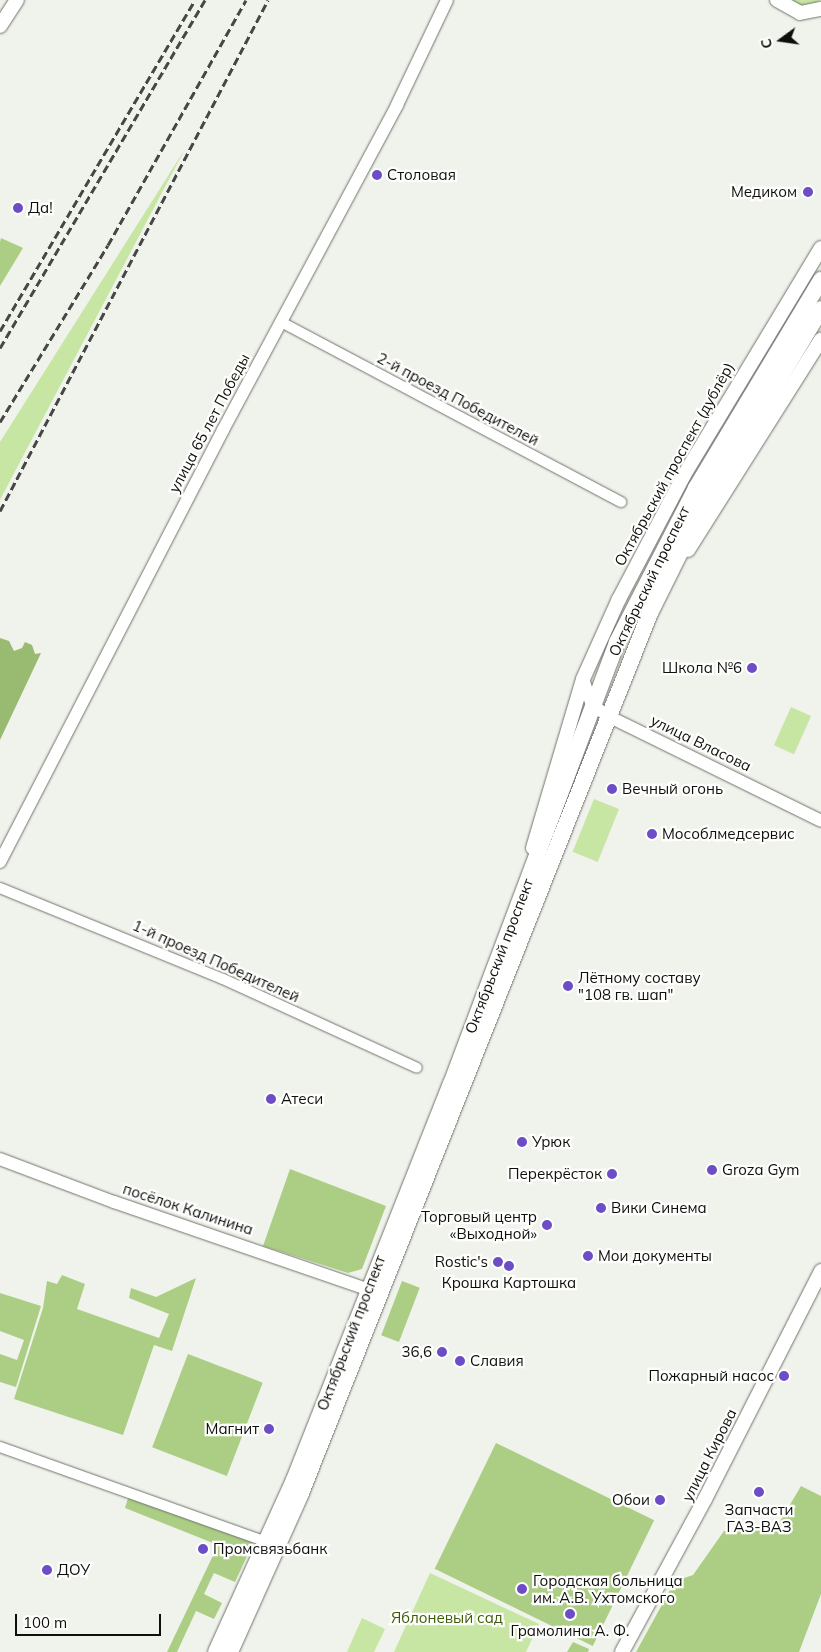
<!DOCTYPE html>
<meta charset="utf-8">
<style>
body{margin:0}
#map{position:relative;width:821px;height:1652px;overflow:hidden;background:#eff3eb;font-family:Mulish,sans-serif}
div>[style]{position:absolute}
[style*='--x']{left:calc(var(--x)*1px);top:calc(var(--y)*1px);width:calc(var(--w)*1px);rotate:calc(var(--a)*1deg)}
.green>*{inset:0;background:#c7e6a4;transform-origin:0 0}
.forest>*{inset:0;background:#acce84;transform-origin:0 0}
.water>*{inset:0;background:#99ba71}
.roads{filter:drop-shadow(0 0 1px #70736c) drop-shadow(0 0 1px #70736c)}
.minor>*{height:10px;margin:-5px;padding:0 5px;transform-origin:5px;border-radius:5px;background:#fff}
.tertiary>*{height:12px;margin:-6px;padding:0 6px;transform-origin:6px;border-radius:6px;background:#fff}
.secondary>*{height:14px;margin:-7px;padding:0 7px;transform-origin:7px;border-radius:7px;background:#fff}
.primary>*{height:16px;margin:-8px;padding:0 8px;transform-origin:8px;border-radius:8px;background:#fff}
.rail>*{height:3px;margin-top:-1.5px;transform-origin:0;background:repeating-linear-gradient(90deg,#464744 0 8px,transparent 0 12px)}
.dots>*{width:14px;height:14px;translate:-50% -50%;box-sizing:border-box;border:2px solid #fefffd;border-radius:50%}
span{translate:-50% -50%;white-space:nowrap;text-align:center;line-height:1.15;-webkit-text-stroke:4.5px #fefffd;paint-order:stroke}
.poi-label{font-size:15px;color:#0e0f0d}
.left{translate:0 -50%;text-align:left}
.right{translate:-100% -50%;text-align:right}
.street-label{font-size:15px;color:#0e0f0d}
.park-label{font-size:15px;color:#3d5a08}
.north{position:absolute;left:756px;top:15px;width:50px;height:50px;-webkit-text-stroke:4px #fefffd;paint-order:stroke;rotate:256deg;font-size:14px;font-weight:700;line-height:20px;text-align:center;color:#0e0f0d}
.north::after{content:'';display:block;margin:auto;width:18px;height:22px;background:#0e0f0d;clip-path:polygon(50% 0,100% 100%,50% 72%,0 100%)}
.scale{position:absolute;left:15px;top:1614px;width:146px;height:22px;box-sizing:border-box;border:2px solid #0e0f0d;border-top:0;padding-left:6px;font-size:15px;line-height:18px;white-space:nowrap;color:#0e0f0d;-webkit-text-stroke:4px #fefffd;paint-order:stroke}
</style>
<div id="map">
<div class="green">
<i style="clip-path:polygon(786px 0,821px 0,805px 8px)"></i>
<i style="clip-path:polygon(185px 149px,2px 496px,0 500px,0 442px)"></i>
<i style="left:791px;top:707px;width:22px;height:42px;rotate:24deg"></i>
<i style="left:594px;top:799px;width:27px;height:57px;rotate:22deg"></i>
<i style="clip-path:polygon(430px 1573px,539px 1624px,526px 1652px,394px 1652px)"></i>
<i style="clip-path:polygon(362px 1618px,385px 1629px,374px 1652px,347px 1652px)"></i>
</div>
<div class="forest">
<i style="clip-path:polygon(1px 238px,23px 248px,0 286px,0 242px)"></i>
<i style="clip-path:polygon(290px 1169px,386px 1206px,362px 1269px,348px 1273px,263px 1246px)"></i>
<i style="clip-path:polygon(62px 1275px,85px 1284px,77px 1309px,159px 1338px,169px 1314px,129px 1298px,131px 1288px,156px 1297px,196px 1278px,172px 1351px,154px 1345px,123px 1435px,14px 1399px,43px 1308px,47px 1281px,57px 1284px)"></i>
<i style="left:402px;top:1281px;width:19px;height:58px;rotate:21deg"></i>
<i style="clip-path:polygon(0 1293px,41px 1306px,16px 1387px,0 1382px,0 1354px,17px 1360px,24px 1340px,0 1331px)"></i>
<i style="left:188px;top:1354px;width:80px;height:100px;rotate:21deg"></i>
<i style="left:496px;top:1443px;width:176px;height:140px;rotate:26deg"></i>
<i style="clip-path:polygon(801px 1486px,821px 1496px,821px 1594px,799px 1652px,636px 1652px,675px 1581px,693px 1575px,724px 1531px,775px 1530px)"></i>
<i style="clip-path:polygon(129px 1495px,255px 1539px,235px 1582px,214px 1573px,204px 1594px,222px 1603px,214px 1619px,196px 1611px,177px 1652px,167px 1652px,218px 1545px,125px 1508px)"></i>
<i style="clip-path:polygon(573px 1642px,589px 1649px,588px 1652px,567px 1652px)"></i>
</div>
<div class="water">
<i style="clip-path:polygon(0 638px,9px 641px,14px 651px,22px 648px,25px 642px,32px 645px,35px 654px,41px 653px,0 740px)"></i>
</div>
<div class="roads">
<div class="minor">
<i style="--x:281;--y:322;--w:385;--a:27.9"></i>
<i style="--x:0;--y:888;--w:241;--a:22.2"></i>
<i style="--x:223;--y:979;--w:213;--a:24.6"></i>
<i style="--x:0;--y:1447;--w:283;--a:19.6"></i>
</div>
<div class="tertiary">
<i style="--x:583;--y:679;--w:28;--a:71"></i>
<i style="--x:592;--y:705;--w:22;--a:34"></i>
<i style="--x:610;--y:717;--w:235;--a:26.2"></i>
<i style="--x:0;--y:862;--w:486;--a:-62.7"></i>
<i style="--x:223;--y:430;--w:369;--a:-61.8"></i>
<i style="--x:397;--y:105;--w:116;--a:-64.5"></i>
<i style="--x:0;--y:1159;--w:122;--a:20.7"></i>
<i style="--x:114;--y:1202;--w:277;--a:19"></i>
</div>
<div class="secondary">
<i style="--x:777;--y:0;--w:26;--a:29"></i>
<i style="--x:800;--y:13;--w:21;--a:-11"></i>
<i style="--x:0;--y:26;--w:31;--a:-57"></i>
<i style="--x:688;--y:550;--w:249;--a:-57.7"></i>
<i style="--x:533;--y:848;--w:176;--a:-73.5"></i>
<i style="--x:583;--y:679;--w:88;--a:-65.8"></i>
<i style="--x:619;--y:599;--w:140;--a:-62.3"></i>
<i style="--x:684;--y:475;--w:265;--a:-58.9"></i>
<i style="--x:622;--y:1652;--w:174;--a:-61.5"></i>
<i style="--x:705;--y:1499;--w:256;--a:-63"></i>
</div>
<div class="primary">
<i style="--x:216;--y:1652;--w:189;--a:-65.6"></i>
<i style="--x:294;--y:1480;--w:426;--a:-68.4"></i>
<i style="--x:451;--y:1084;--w:472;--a:-69.4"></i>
<i style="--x:617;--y:642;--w:173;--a:-62.8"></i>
<i style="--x:696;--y:488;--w:243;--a:-59"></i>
<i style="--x:230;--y:1652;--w:174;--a:-65.9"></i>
<i style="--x:301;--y:1493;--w:947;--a:-68.37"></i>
<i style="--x:650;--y:613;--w:126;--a:-63.6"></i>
<i style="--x:706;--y:500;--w:223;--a:-58.9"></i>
</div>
</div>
<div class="rail">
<i style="--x:0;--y:331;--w:384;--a:-59.5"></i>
<i style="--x:0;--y:348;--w:404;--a:-59.5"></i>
<i style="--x:0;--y:422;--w:207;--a:-58.6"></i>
<i style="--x:108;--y:245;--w:281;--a:-60.6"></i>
<i style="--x:0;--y:511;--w:577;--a:-62.32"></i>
</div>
<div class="dots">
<i style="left:377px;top:175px;background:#6c4dc6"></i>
<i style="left:808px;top:192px;background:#6c4dc6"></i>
<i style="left:18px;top:208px;background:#6c4dc6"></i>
<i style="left:752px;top:668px;background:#6c4dc6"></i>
<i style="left:612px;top:789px;background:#6c4dc6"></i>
<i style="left:652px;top:834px;background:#6c4dc6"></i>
<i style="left:568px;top:986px;background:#6c4dc6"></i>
<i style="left:271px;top:1099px;background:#6c4dc6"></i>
<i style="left:522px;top:1142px;background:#6c4dc6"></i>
<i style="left:712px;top:1170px;background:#6c4dc6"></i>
<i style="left:612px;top:1174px;background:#6c4dc6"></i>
<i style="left:601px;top:1208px;background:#6c4dc6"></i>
<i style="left:547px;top:1225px;background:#6c4dc6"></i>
<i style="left:588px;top:1256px;background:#6c4dc6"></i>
<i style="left:498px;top:1262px;background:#6c4dc6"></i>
<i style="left:509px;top:1266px;background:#6c4dc6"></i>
<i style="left:442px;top:1352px;background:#6c4dc6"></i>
<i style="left:460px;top:1361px;background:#6c4dc6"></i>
<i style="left:784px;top:1376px;background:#6c4dc6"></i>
<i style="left:269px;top:1429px;background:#6c4dc6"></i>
<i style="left:759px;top:1492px;background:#6c4dc6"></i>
<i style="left:660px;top:1500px;background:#6c4dc6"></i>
<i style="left:203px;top:1549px;background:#6c4dc6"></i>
<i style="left:47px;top:1570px;background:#6c4dc6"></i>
<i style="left:522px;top:1589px;background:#6c4dc6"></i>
<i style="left:570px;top:1614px;background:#6c4dc6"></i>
</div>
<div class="poi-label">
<span class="left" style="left:387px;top:175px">Столовая</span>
<span class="right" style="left:797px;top:192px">Медиком</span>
<span class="left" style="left:28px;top:208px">Да!</span>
<span class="right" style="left:742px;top:668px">Школа №6</span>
<span class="left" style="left:622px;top:789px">Вечный огонь</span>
<span class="left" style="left:662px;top:834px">Мособлмедсервис</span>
<span class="left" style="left:578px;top:986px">Лётному составу<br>"108 гв. шап"</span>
<span class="left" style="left:281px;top:1099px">Атеси</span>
<span class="left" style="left:532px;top:1142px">Урюк</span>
<span class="left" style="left:722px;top:1170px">Groza Gym</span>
<span class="right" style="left:602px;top:1174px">Перекрёсток</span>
<span class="left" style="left:611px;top:1208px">Вики Синема</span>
<span class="right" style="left:537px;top:1225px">Торговый центр<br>«Выходной»</span>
<span class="left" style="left:598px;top:1256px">Мои документы</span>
<span class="right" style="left:488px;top:1262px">Rostic's</span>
<span style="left:509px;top:1283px">Крошка Картошка</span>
<span class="right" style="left:432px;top:1352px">36,6</span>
<span class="left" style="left:470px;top:1361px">Славия</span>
<span class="right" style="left:774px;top:1376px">Пожарный насос</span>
<span class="right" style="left:259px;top:1429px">Магнит</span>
<span class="right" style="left:650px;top:1500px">Обои</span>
<span style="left:759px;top:1518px">Запчасти<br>ГАЗ-ВАЗ</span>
<span class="left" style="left:213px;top:1549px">Промсвязьбанк</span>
<span class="left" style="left:57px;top:1570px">ДОУ</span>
<span class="left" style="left:533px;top:1589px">Городская больница<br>им. А.В. Ухтомского</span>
<span style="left:570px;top:1631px">Грамолина А. Ф.</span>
</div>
<div class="street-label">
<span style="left:458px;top:399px;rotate:28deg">2-й проезд Победителей</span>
<span style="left:209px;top:423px;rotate:-62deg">улица 65 лет Победы</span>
<span style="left:674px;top:464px;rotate:-61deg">Октябрьский проспект (дублёр)</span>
<span style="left:649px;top:581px;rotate:-64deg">Октябрьский проспект</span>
<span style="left:701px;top:743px;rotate:26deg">улица Власова</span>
<span style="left:499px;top:956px;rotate:-69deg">Октябрьский проспект</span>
<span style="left:216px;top:961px;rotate:24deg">1-й проезд Победителей</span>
<span style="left:188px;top:1209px;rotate:18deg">посёлок Калинина</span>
<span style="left:351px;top:1333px;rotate:-69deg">Октябрьский проспект</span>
<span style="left:709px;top:1455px;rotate:-63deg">улица Кирова</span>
</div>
<div class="park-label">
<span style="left:447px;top:1618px">Яблоневый сад</span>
</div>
<div class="north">С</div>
<div class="scale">100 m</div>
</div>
